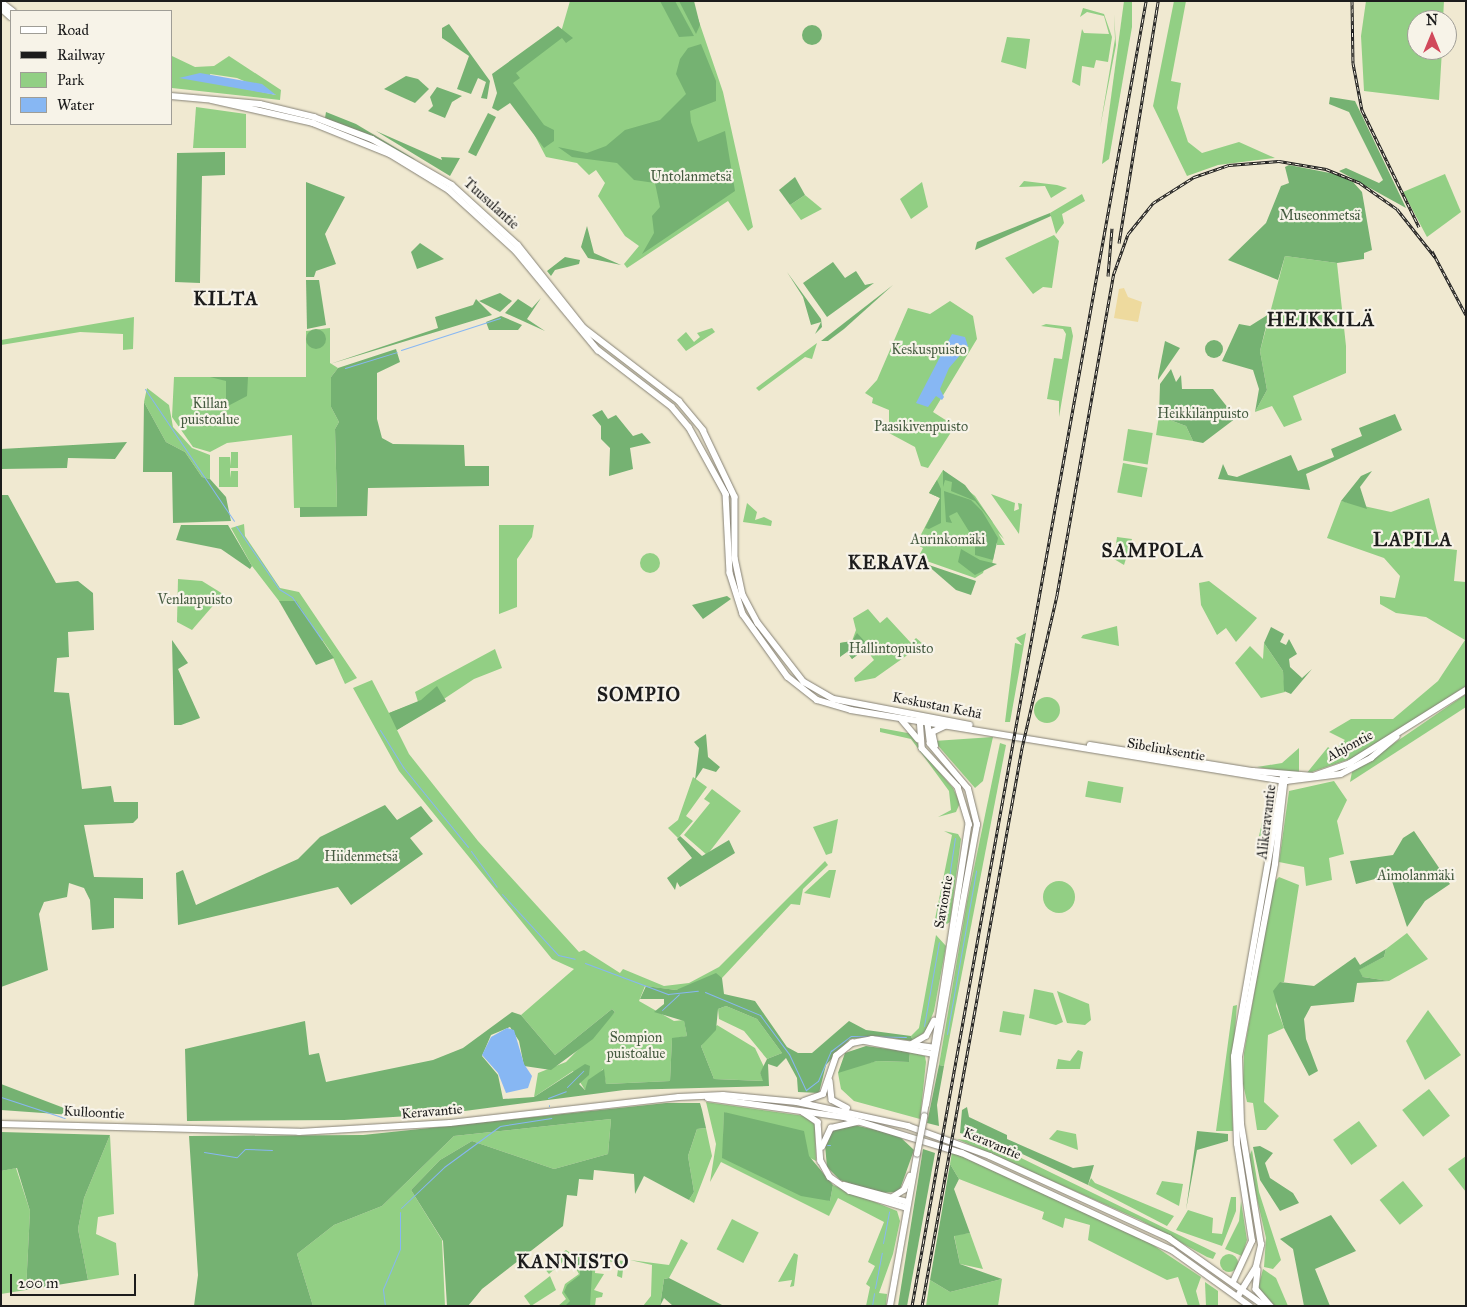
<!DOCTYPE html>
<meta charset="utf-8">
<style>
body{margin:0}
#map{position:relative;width:1467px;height:1307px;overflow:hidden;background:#f0e9d1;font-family:"IM FELL Great Primer",serif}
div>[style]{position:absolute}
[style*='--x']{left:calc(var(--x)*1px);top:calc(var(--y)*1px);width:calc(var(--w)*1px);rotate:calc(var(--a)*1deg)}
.green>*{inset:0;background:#92cf84;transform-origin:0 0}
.round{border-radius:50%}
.forest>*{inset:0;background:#75b272;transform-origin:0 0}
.sand>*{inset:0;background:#eeda9e}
.water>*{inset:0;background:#87b7f3}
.stream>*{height:1px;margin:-0.5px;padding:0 0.5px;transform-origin:0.5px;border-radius:0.5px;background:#87b7f3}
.roads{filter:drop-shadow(0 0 1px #868276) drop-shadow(0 0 1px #868276)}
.major>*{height:5.5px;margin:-2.75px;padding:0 2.75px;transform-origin:2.75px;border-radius:2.75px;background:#fff}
.rail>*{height:3px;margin-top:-1.5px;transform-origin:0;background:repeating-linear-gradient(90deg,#f7f3e8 0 4px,#1c1c1c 0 8px);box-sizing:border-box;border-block:1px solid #1c1c1c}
.bridges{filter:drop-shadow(0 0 1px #868276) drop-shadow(0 0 1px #868276)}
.major-bridge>*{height:5.5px;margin:-2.75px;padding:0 2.75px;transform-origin:2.75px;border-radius:2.75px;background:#fff}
span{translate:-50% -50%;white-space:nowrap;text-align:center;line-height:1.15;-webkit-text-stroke:4.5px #f7f3e8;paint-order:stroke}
.park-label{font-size:14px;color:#455b40}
.street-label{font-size:14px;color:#1c1c1c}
.district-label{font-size:19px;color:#1c1c1c;font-weight:700;letter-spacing:1px}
.frame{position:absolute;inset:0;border:2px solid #1c1c1c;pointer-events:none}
.legend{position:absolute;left:10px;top:10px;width:162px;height:115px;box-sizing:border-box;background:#f7f3e8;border:1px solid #9f9d96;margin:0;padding:6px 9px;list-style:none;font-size:15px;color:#1c1c1c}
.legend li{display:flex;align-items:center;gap:10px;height:25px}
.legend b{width:25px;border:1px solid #9f9d96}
.north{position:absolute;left:1407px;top:10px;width:50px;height:50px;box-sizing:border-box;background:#f7f3e8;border:1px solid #9f9d96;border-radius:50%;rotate:0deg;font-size:14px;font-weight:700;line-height:20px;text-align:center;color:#1c1c1c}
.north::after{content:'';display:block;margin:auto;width:18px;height:22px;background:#d1495b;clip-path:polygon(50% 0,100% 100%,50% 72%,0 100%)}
.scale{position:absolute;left:10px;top:1274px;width:126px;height:22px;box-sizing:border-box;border:2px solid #1c1c1c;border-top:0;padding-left:6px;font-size:15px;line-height:18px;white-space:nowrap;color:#1c1c1c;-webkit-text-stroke:4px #f7f3e8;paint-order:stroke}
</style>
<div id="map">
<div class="green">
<i style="clip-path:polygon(570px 1px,692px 1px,723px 92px,753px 227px,748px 231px,728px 201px,627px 268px,624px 264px,639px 246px,625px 236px,598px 196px,605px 183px,596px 170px,589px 175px,577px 163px,546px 157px,504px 77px,561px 32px)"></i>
<i style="clip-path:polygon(1124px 1px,1132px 1px,1132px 27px,1109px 159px,1102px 164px)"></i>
<i style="clip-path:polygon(1174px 1px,1186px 1px,1171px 81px,1181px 83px,1177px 108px,1188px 142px,1202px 153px,1239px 142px,1275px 158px,1218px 165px,1187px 176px,1153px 106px)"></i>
<i style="clip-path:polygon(1366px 1px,1444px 1px,1443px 20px,1417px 20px,1417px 50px,1442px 50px,1439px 100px,1364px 91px,1361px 36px)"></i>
<i style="clip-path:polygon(1083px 8px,1104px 14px,1112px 37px,1108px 62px,1096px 60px,1094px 68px,1082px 66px,1080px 86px,1072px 82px,1082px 29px,1084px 33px,1109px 34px,1104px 16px,1087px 12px,1080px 17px)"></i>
<i style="clip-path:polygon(1114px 14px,1116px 45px,1100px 128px,1115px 39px)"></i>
<i style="clip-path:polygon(1007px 37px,1030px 39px,1026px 69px,1001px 62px)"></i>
<i style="clip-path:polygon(evenodd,172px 56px,195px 67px,214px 66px,229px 56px,281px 90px,280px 100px,172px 88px,172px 56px,210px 74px,237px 78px,276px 95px,211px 82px,210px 74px)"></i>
<i style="clip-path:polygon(196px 107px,246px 114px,246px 148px,193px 148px)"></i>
<i style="clip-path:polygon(1445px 174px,1461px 212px,1427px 237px,1403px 192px)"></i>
<i style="clip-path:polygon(1024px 181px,1057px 185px,1067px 188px,1051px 198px,1045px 186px,1019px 187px)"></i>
<i style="clip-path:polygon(922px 182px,928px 207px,911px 219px,900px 199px)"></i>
<i style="clip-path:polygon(1082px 194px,1085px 201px,1062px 214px,1064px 223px,1056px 234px,1050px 213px)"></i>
<i style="clip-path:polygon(805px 195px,822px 209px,801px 220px,790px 205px)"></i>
<i style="clip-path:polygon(1054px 235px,1059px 241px,1052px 288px,1043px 287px,1033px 294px,1005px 258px)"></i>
<i style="clip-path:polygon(1285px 256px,1337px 263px,1346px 346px,1346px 373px,1293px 396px,1302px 420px,1284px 427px,1272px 406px,1255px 412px,1267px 390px,1260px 351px)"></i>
<i style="clip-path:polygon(950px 301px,973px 316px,977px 339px,933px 412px,955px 426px,928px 468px,921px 466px,915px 447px,889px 433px,889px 410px,872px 403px,873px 398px,865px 393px,877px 380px,908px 308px,930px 314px)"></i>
<i style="clip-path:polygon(134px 317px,133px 349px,123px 350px,123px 334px,80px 332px,1px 345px,1px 340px)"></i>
<i style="clip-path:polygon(1046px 324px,1071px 327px,1073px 336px,1059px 417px,1059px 401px,1047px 399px,1054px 358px,1062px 359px,1066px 334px,1063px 329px,1041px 326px)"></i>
<i style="clip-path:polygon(330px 328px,330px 363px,338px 368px,331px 377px,331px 407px,339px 422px,335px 429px,337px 507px,294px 508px,292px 435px,227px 443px,210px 452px,193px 447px,172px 417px,174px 377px,306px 377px,306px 331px)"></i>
<i style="clip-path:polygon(712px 328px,715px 332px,686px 351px,677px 340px,686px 332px,694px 342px,700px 337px,697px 333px)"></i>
<i style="clip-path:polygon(817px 343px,812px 359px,805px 357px,759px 391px,756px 388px)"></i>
<i style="clip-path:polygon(147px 388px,169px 405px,173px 427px,192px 448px,210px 455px,210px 479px,202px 477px,185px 452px,166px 442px,144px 402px)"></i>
<i style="clip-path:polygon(1159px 416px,1186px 426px,1193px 441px,1156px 435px)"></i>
<i style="left:1128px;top:429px;width:25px;height:32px;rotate:9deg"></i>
<i style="clip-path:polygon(231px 452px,238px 452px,238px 468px,230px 468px,230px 478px,231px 471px,238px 471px,238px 487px,219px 487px,219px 457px,230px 457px,231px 466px)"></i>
<i style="left:1123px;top:463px;width:25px;height:30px;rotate:11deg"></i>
<i style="clip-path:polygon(943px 470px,975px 496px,1004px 539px,998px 533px,1005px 545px,997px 545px,997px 538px,992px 565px,986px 563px,983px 573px,975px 578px,918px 558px,923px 548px,916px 544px,940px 498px,929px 493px)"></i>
<i style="clip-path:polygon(991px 494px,1015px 503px,1014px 511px,1019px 509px,1018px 503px,1022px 504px,1019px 534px)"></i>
<i style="clip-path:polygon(1429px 498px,1441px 548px,1457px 550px,1454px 581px,1466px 582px,1466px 686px,1359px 756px,1306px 774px,1328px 747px,1333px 751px,1345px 740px,1329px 732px,1351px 719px,1393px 719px,1438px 681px,1465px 640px,1426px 617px,1396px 613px,1380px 604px,1380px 596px,1395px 598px,1400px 576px,1384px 558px,1327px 538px,1341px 501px,1391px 512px)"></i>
<i style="clip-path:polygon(747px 503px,757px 512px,755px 520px,764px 517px,772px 521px,771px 526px,743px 522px)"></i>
<i style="clip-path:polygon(244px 524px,245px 536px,280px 588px,299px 592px,357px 678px,345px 684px,330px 651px,296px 602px,279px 601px,252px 566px,231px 528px)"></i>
<i style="clip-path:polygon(499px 525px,534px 525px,532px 537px,517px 559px,517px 607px,499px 614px)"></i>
<i style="clip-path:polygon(1117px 537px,1132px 539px,1124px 565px,1114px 559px)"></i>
<i class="round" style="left:640px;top:553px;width:20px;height:20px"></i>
<i style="clip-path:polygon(178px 579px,202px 581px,223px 594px,192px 630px,177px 622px)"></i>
<i style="clip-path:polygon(1209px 581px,1257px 618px,1236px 642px,1226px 628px,1217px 635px,1201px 605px,1199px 583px)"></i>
<i style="clip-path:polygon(868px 609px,880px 623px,887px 617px,911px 643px,916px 638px,923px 644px,875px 678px,855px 682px,854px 678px,874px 660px,868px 652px,871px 649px,869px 646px,852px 659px,840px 643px,852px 641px,856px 630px,853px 618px)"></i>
<i style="clip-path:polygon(1117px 626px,1119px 646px,1081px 638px,1083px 635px)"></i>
<i style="clip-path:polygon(1026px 633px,1010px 722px,1005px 722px,1015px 643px,1022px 645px,1016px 638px)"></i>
<i style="clip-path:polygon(1264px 643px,1283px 671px,1285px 692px,1261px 698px,1235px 663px,1250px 646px,1263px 659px)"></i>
<i style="clip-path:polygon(495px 649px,502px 668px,474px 679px,397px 730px,409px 754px,478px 841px,579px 952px,584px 950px,620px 973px,623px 969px,664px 986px,689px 983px,719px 967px,825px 861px,828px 865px,803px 889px,800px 905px,791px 904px,722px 978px,676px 990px,645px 986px,639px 1001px,674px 1021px,684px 1020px,687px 1036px,672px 1039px,670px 1081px,606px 1084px,603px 1069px,585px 1090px,573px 1071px,534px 1097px,538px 1073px,566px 1062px,615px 1012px,612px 1009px,555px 1055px,521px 1015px,574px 969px,552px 959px,399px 771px,353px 688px,372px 680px,389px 713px,418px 702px,415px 692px)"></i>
<i style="clip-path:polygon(1466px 694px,1466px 707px,1350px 782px,1352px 772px)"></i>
<i class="round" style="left:1034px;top:697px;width:26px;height:26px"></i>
<i style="clip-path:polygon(880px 728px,913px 734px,922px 752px,953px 788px,960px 803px,956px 812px,938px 817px,951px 810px,949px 791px,911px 739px,880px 732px)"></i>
<i style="clip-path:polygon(993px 737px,983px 781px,975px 788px,934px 741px)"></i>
<i style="clip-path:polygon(1000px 743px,1006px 745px,944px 1066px,939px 1065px,967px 902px)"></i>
<i style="clip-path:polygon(1299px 748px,1299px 774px,1257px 767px,1282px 763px)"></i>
<i style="clip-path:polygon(693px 777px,707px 787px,686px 816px,693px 821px,678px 838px,668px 828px,678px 820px)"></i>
<i style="left:1088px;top:781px;width:36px;height:16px;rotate:10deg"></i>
<i style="clip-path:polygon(1334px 781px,1347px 800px,1337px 821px,1344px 854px,1329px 858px,1332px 880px,1306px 886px,1304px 867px,1279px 862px,1289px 791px)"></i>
<i style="clip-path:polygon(712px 789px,741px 811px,707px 855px,684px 835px,710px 803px,704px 799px)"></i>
<i style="clip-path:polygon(1269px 792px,1276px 795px,1275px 807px,1263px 837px,1259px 836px)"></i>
<i style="clip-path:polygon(838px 819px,832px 853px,826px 855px,813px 827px)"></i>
<i style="clip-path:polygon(944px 831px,958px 834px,961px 839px,950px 922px,942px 927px,934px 924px,952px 835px)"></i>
<i style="clip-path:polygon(829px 870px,836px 870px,830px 898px,804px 893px)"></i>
<i style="clip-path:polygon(1279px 877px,1299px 885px,1284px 982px,1280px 982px,1276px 1006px,1284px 1028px,1268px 1035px,1264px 1102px,1279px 1116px,1266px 1130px,1257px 1130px,1253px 1103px,1247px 1102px,1243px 1084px,1244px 1053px,1273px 883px)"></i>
<i class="round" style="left:1043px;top:881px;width:32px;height:32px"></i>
<i style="clip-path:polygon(1407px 933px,1428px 959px,1389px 981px,1363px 977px,1358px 970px,1384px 957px,1386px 949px)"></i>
<i style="clip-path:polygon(936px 935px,946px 946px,934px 1011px,926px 1031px,913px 1041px,911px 1036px,919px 1028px)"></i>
<i style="clip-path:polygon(1034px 989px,1053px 993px,1063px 1022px,1056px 1025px,1029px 1018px)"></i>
<i style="clip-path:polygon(1057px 991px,1089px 1004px,1091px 1020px,1085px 1025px,1067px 1023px)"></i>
<i style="clip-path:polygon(1237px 1005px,1231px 1083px,1233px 1131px,1216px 1131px,1233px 1006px)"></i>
<i style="clip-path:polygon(726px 1006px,757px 1019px,782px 1053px,767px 1059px,744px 1031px,719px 1019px,718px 1009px)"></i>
<i style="clip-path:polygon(1428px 1010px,1461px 1055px,1425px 1080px,1406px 1041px)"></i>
<i style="left:1003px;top:1011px;width:22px;height:21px;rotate:10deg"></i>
<i style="clip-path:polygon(717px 1025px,755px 1048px,764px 1067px,760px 1073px,764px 1081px,714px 1079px,701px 1046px)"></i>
<i style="clip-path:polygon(1078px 1050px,1083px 1052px,1080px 1069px,1056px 1069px,1058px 1059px,1070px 1061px)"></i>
<i style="clip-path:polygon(910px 1052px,925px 1056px,926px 1062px,920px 1119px,854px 1101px,841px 1089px,838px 1073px,842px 1069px,877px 1061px,909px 1062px)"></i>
<i style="left:1429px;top:1089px;width:34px;height:34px;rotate:52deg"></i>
<i style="clip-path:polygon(706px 1102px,805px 1116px,815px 1125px,816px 1161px,724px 1112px,723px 1158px,830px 1201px,833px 1185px,897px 1211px,900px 1221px,893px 1254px,879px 1293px,887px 1294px,886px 1306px,866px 1306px,870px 1287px,866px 1284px,875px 1266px,868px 1262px,884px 1222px,838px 1198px,829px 1216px,721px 1162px,710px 1182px,716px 1144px)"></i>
<i style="clip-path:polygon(611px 1119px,608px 1154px,554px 1169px,472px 1141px,440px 1160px,411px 1190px,442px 1240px,445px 1306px,313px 1306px,297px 1254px,334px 1225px,382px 1206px,454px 1136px)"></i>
<i style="left:1359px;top:1121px;width:31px;height:32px;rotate:54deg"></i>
<i style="clip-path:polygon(706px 1128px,712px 1156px,694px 1203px,689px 1200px,694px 1192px,688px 1156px,697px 1129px)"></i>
<i style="clip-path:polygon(1057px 1130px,1076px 1134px,1078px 1150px,1049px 1139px)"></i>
<i style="clip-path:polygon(110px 1135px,114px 1214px,98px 1217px,96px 1234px,116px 1243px,119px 1275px,88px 1280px,78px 1229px,84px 1198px)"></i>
<i style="clip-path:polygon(957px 1139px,982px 1142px,1011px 1153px,1216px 1253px,1213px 1259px,1207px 1257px,1140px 1220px)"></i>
<i style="clip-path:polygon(1252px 1150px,1259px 1192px,1281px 1260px,1273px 1269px,1264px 1267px,1266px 1238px,1248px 1159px)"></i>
<i style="clip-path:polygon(952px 1152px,1144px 1239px,1201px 1277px,1196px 1291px,1200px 1306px,1188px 1306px,1178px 1277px,1167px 1280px,1088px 1240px,1090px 1225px,1065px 1218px,1063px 1228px,1042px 1219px,1044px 1212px,959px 1179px,950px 1164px)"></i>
<i style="clip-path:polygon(1466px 1156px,1466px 1192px,1448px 1169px)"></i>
<i style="clip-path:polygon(16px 1168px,30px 1211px,26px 1290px,1px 1294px,1px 1171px)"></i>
<i style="clip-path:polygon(1091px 1178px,1095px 1183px,1174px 1216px,1167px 1226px,1088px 1185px)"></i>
<i style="clip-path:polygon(1162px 1181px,1183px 1184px,1179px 1206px,1156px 1194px)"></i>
<i style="left:1403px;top:1181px;width:32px;height:30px;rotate:51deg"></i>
<i style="clip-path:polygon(1231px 1197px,1236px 1197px,1236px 1211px,1222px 1246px,1176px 1230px,1188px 1210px,1213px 1218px,1212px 1233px,1222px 1234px)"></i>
<i style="clip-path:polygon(1241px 1201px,1247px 1240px,1242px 1256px,1225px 1249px,1239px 1221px)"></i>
<i style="left:732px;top:1219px;width:30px;height:34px;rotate:27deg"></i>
<i style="clip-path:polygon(970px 1233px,983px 1269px,960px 1264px,954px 1235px)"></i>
<i style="clip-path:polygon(681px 1239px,688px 1243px,669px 1278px,664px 1279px,660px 1306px,643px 1306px,651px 1296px,652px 1265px,630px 1260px,669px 1265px)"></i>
<i style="clip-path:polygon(566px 1250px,572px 1254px,549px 1274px,543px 1267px)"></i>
<i style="clip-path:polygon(794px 1253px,798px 1255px,794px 1286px,790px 1287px,792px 1280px,778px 1282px)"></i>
<i class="round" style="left:1220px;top:1254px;width:18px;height:18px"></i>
<i style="clip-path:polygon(579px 1256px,624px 1261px,622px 1278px,617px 1276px,619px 1263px,596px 1259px,595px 1273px,604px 1274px,594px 1290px,603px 1293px,602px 1297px,596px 1298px,595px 1306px,558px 1306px,566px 1299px,562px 1293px,565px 1284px,579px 1274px,571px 1260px)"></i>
<i style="clip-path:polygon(1263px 1269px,1276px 1278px,1288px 1306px,1275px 1306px,1258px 1288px)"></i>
<i style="clip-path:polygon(550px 1276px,556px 1290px,531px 1306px,524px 1296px)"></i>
<i style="clip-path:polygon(1002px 1279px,998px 1306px,926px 1306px,930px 1280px,950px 1292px)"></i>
<i style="clip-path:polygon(1205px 1282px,1218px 1291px,1218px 1306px,1206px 1306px)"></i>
</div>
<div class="forest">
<i style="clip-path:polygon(660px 1px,675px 1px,694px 36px,679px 37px)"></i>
<i style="clip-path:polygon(679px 1px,694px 1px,700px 25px,696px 34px)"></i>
<i style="clip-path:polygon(449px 24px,490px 81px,487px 99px,481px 98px,486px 82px,478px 78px,471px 94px,457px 89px,469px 56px,442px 38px,442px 28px)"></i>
<i class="round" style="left:802px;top:25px;width:20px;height:20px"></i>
<i style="clip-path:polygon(558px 26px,573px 38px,566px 43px,562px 38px,516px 73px,520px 78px,513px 83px,544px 125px,554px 130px,554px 141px,544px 148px,510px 103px,498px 111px,492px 108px,497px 93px,492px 74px)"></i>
<i style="clip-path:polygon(701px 44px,716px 81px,716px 101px,690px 111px,691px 122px,698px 142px,725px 131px,735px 191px,642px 254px,654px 233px,652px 216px,660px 207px,655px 183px,634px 180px,617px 163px,572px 157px,558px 147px,587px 153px,606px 146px,625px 130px,660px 120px,686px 94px,676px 74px,680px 59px,688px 48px)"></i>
<i style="clip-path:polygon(406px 76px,418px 79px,429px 89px,415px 103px,384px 89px)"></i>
<i style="clip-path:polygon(437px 87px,462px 96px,452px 102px,445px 118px,428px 111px,433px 106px,430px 97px)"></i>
<i style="clip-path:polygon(1330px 97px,1355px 101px,1406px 208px,1339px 171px,1346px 168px,1379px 183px,1383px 180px,1349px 112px,1329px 104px)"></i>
<i style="clip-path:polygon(326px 112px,356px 124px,416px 160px,325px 118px)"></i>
<i style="left:488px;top:113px;width:9px;height:44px;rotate:27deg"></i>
<i style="clip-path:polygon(376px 131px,442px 160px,441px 157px,460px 158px,450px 176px)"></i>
<i style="clip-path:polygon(225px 152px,225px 175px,202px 176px,200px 283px,175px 282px,177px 153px)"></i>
<i style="clip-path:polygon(1289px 165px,1335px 174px,1353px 182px,1362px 192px,1372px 250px,1364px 253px,1364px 259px,1337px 263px,1285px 256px,1278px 280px,1228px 260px,1266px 223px,1281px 186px,1289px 183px,1285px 167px)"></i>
<i style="clip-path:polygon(795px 177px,805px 195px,790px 205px,779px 190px)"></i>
<i style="clip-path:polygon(306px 182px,345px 197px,325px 234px,336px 264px,316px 271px,314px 277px,306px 277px)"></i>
<i style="clip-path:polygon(1050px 213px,1051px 216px,975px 250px,977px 242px)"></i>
<i style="clip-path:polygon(587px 226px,594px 253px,621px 265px,588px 258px,581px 247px)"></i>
<i style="clip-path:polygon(420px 243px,444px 259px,417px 269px,411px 252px)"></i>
<i style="clip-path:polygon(565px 257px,580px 260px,579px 264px,555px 270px,551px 276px,547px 271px)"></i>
<i style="clip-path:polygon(833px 262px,845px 278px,856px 271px,865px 285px,874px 283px,827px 317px,803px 283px)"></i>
<i style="clip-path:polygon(787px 272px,821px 319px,822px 327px,815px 334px,821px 322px,811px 325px,803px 297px)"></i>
<i style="clip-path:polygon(306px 280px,319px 280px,326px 325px,307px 329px)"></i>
<i style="clip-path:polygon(893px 285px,844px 329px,828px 341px,821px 341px)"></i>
<i style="clip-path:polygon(500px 293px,512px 301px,500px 312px,479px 301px)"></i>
<i style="clip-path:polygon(541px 298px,527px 319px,545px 331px,505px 313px,518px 299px,532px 308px)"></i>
<i style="clip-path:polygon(476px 299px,492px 315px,330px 364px,438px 328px,435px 317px,473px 305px)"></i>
<i style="clip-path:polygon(1269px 314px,1260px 351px,1267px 390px,1255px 412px,1259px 389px,1253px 370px,1222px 361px,1239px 324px,1250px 326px)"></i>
<i style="clip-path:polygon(501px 316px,522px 325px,518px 330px,489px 330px,486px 322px)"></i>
<i class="round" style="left:306px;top:329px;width:20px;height:20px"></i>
<i class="round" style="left:1205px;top:340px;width:18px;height:18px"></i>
<i style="clip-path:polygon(1165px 341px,1180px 348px,1158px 380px,1158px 377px)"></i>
<i style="clip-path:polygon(396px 349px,400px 362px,377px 373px,377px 419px,382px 438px,393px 444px,464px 445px,465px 466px,489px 466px,489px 486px,368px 488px,367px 516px,300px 517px,300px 507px,337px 507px,335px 429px,339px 422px,331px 407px,331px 377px,338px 368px)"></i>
<i style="clip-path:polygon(1171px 369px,1176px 382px,1181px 375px,1182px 389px,1213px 389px,1236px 418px,1203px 443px,1193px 441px,1186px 426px,1159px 416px,1160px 384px)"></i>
<i style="clip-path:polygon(210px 377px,248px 377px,247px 396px,226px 407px,226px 381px)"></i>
<i style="clip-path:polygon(144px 402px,166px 442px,185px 452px,202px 477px,210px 479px,226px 497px,231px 521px,173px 523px,172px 472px,143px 472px)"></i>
<i style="clip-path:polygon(602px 410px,608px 419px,616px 415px,633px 436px,642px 433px,651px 443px,630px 448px,633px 469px,609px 476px,610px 448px,601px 439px,601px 426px,592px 415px)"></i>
<i style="clip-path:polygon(1395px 414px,1402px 430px,1306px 474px,1310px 490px,1218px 479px,1223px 464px,1228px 475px,1237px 477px,1291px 455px,1298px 471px,1334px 457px,1331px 449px,1362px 436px,1359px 428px)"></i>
<i style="clip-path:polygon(127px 442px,115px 459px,68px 458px,67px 468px,1px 469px,1px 449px)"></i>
<i style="clip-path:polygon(943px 470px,965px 485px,994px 524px,975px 501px,951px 491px,952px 482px,945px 480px,943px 487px)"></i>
<i style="clip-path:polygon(1372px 471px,1360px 487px,1367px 509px,1341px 501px,1361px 476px)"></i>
<i style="clip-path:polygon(937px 480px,941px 489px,941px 523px,929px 529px,925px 528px,940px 498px,929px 493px)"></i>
<i style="clip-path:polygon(944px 491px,971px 500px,982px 511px,998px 538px,993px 560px,975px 555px,975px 541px,957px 512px,949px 516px,952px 523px,946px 522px)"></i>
<i style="clip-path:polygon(1px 495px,8px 495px,56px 583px,78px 581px,93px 593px,94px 630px,68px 632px,69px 657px,57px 658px,54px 692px,69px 693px,82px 789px,111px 786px,114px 802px,138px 802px,138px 818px,133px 823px,84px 825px,94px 877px,143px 878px,143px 899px,114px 898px,114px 928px,92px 930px,90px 900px,84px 888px,69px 883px,67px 897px,44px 902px,39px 914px,48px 970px,1px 987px)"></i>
<i style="clip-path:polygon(181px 525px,228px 525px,252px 566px,250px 569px,221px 549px,176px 540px)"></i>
<i style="clip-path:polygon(961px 549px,980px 560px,997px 564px,975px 575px,958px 562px)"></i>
<i style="clip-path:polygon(926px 564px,976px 581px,971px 595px,956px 590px)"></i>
<i style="clip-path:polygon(727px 596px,731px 599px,703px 619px,692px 605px)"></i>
<i style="clip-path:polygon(279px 601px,296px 601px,334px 658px,316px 665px)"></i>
<i style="clip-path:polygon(1271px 627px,1284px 634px,1280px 642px,1286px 645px,1289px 639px,1297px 654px,1289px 659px,1290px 667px,1302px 678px,1312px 669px,1291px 694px,1284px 691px,1283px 671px,1264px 643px)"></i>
<i style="clip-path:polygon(857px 633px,869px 646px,852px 659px,847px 652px,840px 657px,840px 643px,852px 641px)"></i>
<i style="clip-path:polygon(172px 640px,188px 663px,178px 669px,200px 718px,181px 725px,174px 725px)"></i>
<i style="clip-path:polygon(437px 686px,446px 701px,397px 730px,389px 713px,421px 700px)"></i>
<i style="clip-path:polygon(706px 734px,708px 757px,720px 767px,716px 772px,703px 768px,695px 780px,699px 748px,694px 742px)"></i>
<i style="clip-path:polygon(385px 805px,397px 820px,421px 806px,433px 821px,410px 838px,423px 854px,351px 905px,338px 887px,178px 925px,176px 873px,183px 870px,196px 905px,298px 859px,320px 837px)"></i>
<i style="clip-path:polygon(1414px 831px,1450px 884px,1425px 901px,1407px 927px,1390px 875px,1356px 884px,1350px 861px,1393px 855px,1403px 838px)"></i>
<i style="clip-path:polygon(680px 836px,702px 856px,729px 840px,735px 853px,680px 887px,677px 882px,675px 890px,667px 878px,692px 858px,677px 839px)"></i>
<i style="clip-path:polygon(1386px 949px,1384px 957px,1359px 970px,1363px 977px,1389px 981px,1357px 983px,1354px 1002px,1311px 1006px,1304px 1019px,1306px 1039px,1318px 1071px,1309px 1076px,1284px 1028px,1273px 991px,1280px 982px,1314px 986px,1355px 957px,1360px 965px)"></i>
<i style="clip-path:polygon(evenodd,716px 973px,722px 978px,724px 994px,755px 1001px,787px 1047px,798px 1053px,812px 1053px,849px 1021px,866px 1030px,911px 1036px,913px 1041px,877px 1036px,850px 1039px,826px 1065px,819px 1093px,798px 1092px,797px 1078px,786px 1058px,777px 1067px,768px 1064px,769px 1086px,624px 1090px,442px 1114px,344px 1120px,187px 1121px,185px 1049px,305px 1021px,309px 1055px,319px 1053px,326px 1082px,433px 1060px,463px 1048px,512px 1012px,521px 1015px,555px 1055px,612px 1009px,615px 1012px,593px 1039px,551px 1070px,524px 1066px,519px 1041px,510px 1027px,491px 1035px,482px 1056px,498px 1075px,503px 1099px,534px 1097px,585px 1064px,590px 1066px,589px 1075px,579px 1084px,585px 1090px,588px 1080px,604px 1069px,606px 1084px,670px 1081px,672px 1038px,687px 1036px,684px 1021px,654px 1012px,664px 1004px,664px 999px,640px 999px,646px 986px,676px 990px,716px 973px,726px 1006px,757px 1019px,782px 1053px,767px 1059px,760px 1073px,763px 1081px,714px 1079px,701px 1046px,716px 1030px,718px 1009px,726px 1006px)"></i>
<i style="clip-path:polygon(866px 1046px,910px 1052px,909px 1062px,877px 1061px,838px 1073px,845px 1053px)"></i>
<i style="clip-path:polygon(939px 1065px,944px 1066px,937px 1105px,939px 1126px,927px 1123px)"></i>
<i style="clip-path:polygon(1px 1084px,85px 1116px,1px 1110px)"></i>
<i style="clip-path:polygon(666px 1103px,700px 1103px,702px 1110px,706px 1128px,697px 1129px,688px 1156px,694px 1192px,689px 1200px,644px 1176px,635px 1194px,634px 1174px,594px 1170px,593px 1180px,579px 1179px,577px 1196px,567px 1195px,563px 1226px,482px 1289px,468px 1306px,447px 1306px,443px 1241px,411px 1190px,440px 1160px,472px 1141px,554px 1169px,608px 1154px,611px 1119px,454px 1136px,382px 1206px,334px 1225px,297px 1254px,313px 1306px,194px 1306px,198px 1275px,189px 1136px,363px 1135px)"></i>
<i style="clip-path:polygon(967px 1107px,969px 1117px,1007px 1135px,1007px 1139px,1073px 1168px,1094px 1165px,1088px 1185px,1003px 1145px,960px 1133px,962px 1110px)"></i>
<i style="clip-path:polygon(724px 1112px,804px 1131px,809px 1156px,833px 1185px,830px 1201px,801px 1196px,722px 1158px)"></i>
<i style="clip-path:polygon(854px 1125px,898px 1135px,914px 1150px,899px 1192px,877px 1193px,840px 1180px,827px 1167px,825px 1145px,834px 1129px)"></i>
<i style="clip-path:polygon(1197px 1131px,1228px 1134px,1228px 1141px,1197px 1150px,1186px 1210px)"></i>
<i style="clip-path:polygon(1px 1132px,110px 1135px,84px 1198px,78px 1229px,88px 1280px,26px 1290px,30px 1211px,17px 1168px,1px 1171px)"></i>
<i style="clip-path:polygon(1260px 1146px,1273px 1153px,1265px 1163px,1270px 1178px,1293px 1193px,1299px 1203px,1280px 1211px,1260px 1180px,1253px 1147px)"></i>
<i style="clip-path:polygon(923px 1149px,935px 1153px,907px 1306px,898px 1306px)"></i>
<i style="clip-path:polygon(950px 1164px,959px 1179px,954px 1189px,970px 1233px,954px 1236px,960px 1264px,1002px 1279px,950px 1292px,930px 1280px)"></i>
<i style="clip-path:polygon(1331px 1215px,1356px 1251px,1315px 1269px,1330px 1306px,1304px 1306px,1293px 1249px,1280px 1239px)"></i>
<i style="clip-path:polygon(581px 1258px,593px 1258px,590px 1306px,565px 1306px,570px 1301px,564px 1292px,567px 1285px,580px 1275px,580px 1266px,574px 1260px)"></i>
<i style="clip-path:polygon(669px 1278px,724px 1306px,673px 1306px,664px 1298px,660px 1306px,664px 1279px)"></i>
</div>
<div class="sand">
<i style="clip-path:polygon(1124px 288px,1128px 297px,1142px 302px,1138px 322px,1114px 318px,1119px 289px)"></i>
</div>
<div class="water">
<i style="clip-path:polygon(200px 73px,262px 84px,276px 95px,179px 78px)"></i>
<i style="clip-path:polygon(952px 334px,965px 337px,968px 346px,949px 368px,940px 389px,944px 397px,942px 400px,936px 396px,928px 407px,916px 403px)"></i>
<i style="clip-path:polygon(507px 1028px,514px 1030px,524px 1064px,532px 1076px,528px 1088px,506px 1093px,498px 1073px,482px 1055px,491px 1037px)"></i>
</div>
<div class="stream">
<i style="--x:401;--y:350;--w:104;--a:-17.9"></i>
<i style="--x:345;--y:368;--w:54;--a:-17.1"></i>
<i style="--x:145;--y:389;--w:159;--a:56"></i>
<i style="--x:236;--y:526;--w:76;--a:55.7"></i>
<i style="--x:279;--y:589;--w:15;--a:32"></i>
<i style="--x:292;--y:597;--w:52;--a:55.1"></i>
<i style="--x:380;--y:730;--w:44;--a:58.1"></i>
<i style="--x:403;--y:767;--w:103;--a:50.9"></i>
<i style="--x:471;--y:851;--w:44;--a:54.2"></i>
<i style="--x:502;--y:894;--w:83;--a:47.4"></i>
<i style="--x:558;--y:955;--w:17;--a:13"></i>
<i style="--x:943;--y:918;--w:81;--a:-81.5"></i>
<i style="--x:585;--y:963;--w:89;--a:20.5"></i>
<i style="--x:668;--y:994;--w:30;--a:-6"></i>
<i style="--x:705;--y:992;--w:60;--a:22.7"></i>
<i style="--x:760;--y:1015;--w:49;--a:53.4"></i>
<i style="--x:789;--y:1054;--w:40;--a:65"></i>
<i style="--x:806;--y:1090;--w:15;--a:-37"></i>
<i style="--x:818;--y:1081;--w:33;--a:-67"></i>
<i style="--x:831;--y:1051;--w:25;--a:-37"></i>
<i style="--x:851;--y:1036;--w:55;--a:1"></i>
<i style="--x:662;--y:1010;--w:23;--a:-43"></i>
<i style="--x:924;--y:1026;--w:85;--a:-79.9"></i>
<i style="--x:947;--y:1034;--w:166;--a:-79.9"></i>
<i style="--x:567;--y:1087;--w:23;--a:-45"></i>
<i style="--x:1;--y:1097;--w:67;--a:18.2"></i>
<i style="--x:548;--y:1098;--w:19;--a:-21"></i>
<i style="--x:549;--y:1105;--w:1;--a:90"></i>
<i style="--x:827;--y:1145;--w:3;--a:0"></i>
<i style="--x:204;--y:1152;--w:33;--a:9"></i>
<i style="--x:237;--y:1157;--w:11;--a:-45"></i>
<i style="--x:245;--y:1149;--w:27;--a:2"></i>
<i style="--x:401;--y:1208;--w:59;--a:-43.6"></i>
<i style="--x:444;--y:1167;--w:69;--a:-36.2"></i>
<i style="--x:500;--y:1126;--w:52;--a:-8.9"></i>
<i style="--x:883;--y:1243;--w:32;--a:-79"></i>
<i style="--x:875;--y:1288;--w:36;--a:-79"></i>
<i style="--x:385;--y:1306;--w:17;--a:-97"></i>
<i style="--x:383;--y:1289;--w:43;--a:-67"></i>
<i style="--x:400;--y:1249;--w:37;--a:-90"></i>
<i style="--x:872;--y:1306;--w:13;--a:-81"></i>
</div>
<div class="roads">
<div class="major">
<i style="--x:1;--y:2;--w:15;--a:37"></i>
<i style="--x:1;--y:8;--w:13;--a:42"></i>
<i style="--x:171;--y:96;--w:89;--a:5.1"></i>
<i style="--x:260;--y:104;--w:56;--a:13.5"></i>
<i style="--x:314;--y:117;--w:62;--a:20.8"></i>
<i style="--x:372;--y:139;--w:92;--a:29.9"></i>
<i style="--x:452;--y:185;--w:89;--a:42.3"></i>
<i style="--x:518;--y:245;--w:106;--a:51.5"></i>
<i style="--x:584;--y:328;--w:120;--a:37.5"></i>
<i style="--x:679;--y:401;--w:38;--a:50"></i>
<i style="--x:703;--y:430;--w:74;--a:64.5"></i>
<i style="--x:735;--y:497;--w:61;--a:90"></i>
<i style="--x:735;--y:558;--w:38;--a:78"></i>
<i style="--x:743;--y:595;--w:32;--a:62"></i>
<i style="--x:758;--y:623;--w:75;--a:52.1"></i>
<i style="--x:804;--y:682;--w:34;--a:30"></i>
<i style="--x:834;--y:699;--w:138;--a:10.8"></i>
<i style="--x:212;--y:100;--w:104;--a:12.8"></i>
<i style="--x:313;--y:123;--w:83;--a:21.9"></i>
<i style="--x:390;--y:154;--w:69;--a:31.4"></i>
<i style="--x:449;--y:190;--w:91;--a:42.3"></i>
<i style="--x:516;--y:251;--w:129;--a:50.4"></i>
<i style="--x:598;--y:350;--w:93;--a:37.6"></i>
<i style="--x:672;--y:407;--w:26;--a:50"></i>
<i style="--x:689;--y:427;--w:77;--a:61.1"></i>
<i style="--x:726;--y:494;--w:79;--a:87.1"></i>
<i style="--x:730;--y:573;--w:43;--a:72.4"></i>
<i style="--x:743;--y:614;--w:77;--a:54.5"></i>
<i style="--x:788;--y:677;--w:37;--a:38"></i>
<i style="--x:817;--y:700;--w:35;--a:16"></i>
<i style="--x:851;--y:710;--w:441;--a:9.3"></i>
<i style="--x:1286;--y:781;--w:55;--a:-7.3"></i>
<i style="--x:1341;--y:774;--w:34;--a:-28"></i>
<i style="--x:1371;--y:758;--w:33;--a:-40"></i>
<i style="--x:920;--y:717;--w:31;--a:86"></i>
<i style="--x:922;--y:748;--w:53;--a:47.3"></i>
<i style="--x:958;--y:787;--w:39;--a:73"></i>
<i style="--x:969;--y:824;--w:296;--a:98.7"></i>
<i style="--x:902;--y:720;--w:25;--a:50"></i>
<i style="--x:1090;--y:745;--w:165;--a:9.1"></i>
<i style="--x:1253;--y:771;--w:60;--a:4.8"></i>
<i style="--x:1313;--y:776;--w:39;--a:-19"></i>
<i style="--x:1350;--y:763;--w:137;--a:-32.2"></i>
<i style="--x:935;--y:746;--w:14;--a:-102"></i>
<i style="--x:932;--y:732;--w:14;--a:-25"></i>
<i style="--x:865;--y:1041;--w:70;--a:10.7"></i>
<i style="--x:912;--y:1044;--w:16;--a:-30"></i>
<i style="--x:926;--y:1036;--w:17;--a:-62"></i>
<i style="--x:830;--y:1081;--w:19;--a:84"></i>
<i style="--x:832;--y:1100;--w:17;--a:28"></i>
<i style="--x:708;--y:1098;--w:137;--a:8"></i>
<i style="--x:844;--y:1117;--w:123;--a:17"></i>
<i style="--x:962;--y:1153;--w:231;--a:24.8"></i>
<i style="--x:1172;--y:1250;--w:96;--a:35.7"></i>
<i style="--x:804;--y:1101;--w:20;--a:-20"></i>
<i style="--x:823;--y:1094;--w:40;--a:-71.1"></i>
<i style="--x:836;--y:1056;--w:21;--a:-39"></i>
<i style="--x:852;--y:1043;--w:20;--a:-11"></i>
<i style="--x:872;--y:1039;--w:64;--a:8.1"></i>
<i style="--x:926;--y:1105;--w:285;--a:-79.7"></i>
<i style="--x:977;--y:825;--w:37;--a:-104"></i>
<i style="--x:968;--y:789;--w:59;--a:-130.2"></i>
<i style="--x:930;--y:744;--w:26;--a:-97"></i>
<i style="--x:803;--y:1112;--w:18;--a:34"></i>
<i style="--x:818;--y:1122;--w:39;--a:86"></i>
<i style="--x:821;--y:1161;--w:18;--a:61"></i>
<i style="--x:830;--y:1177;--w:24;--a:35"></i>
<i style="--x:850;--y:1191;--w:59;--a:16.6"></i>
<i style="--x:1;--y:1124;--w:298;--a:1.5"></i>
<i style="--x:299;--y:1132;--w:151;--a:-3.4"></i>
<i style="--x:450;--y:1123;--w:230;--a:-6.5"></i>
<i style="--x:679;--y:1097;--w:44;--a:-2.6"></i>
<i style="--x:723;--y:1095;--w:74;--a:5.4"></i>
<i style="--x:797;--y:1102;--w:114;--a:12.2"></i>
<i style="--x:908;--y:1126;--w:87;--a:20.1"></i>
<i style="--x:990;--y:1156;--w:197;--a:24.6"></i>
<i style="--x:1169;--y:1238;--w:118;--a:35.3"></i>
<i style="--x:822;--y:1147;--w:21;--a:-65"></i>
<i style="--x:831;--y:1128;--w:27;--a:-13"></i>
<i style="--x:844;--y:1185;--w:66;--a:14.9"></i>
<i style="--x:891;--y:1198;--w:15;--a:-32"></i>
<i style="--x:904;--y:1190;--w:15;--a:-67"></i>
<i style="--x:1258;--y:1270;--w:19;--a:96"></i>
<i style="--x:1256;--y:1289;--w:23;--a:49"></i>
<i style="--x:1233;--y:1282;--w:45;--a:-65.1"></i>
<i style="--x:1252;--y:1241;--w:98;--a:-98.8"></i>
<i style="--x:1237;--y:1144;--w:87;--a:-92"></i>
<i style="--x:1234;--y:1057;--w:284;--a:-80.1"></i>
<i style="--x:1238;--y:1296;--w:34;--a:-58"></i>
<i style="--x:1256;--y:1267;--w:23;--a:-77"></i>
<i style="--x:1261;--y:1245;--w:123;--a:-99.4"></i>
<i style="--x:1241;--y:1124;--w:67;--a:-91.7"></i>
<i style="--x:1239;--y:1057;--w:196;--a:-79.4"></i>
<i style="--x:1275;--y:864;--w:89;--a:-83.5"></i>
<i style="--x:890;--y:1306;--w:154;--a:-79.9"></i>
</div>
</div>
<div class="rail">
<i style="--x:1352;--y:1;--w:62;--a:89.1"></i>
<i style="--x:1353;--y:63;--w:48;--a:79.2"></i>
<i style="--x:1362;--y:110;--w:130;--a:64"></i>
<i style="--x:1119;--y:243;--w:245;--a:-80.8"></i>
<i style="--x:1432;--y:251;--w:72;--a:62"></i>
<i style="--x:1108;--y:276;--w:48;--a:-85.2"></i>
<i style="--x:912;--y:1306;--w:1326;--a:-79.83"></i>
<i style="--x:922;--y:1306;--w:567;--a:-79.84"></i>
<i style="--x:1022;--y:748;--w:157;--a:-77.1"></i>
<i style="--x:1057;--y:595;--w:327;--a:-80"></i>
<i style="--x:1114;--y:273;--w:41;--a:-70.3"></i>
<i style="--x:1128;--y:234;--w:40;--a:-51"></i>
<i style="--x:1153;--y:203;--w:49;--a:-32.4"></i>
<i style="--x:1194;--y:177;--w:37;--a:-19"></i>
<i style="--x:1229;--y:165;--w:50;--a:-4.6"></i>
<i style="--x:1279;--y:161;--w:48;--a:9.7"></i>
<i style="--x:1326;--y:169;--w:37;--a:22"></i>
<i style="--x:1360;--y:183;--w:45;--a:35.1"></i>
<i style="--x:1397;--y:209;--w:61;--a:51.6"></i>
</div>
<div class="bridges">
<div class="major-bridge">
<i style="--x:917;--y:1154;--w:38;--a:-79"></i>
</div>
</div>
<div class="park-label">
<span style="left:691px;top:177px">Untolanmetsä</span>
<span style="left:1320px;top:216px">Museonmetsä</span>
<span style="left:929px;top:350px">Keskuspuisto</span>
<span style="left:210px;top:412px">Killan<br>puistoalue</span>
<span style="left:1203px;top:414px">Heikkilänpuisto</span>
<span style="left:921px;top:427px">Paasikivenpuisto</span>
<span style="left:948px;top:540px">Aurinkomäki</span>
<span style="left:195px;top:600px">Venlanpuisto</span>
<span style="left:891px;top:649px">Hallintopuisto</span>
<span style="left:361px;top:857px">Hiidenmetsä</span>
<span style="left:1416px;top:876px">Aimolanmäki</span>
<span style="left:636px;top:1046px">Sompion<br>puistoalue</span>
</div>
<div class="street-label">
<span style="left:491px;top:204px;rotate:42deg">Tuusulantie</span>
<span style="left:937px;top:706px;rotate:11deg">Keskustan Kehä</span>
<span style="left:1350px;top:746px;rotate:-28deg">Ahjontie</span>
<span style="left:1166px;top:750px;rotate:10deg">Sibeliuksentie</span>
<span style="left:1267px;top:822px;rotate:-83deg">Alikeravantie</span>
<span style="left:944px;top:902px;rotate:-80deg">Saviontie</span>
<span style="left:432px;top:1112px;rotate:-5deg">Keravantie</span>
<span style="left:94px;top:1113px;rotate:3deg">Kulloontie</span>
<span style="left:992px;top:1144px;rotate:23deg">Keravantie</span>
</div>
<div class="district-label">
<span style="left:226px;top:299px">KILTA</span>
<span style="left:1321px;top:320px">HEIKKILÄ</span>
<span style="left:1413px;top:540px">LAPILA</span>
<span style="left:1153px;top:551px">SAMPOLA</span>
<span style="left:889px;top:563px">KERAVA</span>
<span style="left:639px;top:695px">SOMPIO</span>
<span style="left:573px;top:1262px">KANNISTO</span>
</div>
<div class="frame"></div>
<ul class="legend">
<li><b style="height:6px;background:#fff"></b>Road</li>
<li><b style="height:6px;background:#1c1c1c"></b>Railway</li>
<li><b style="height:14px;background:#92cf84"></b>Park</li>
<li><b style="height:14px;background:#87b7f3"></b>Water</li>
</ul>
<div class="north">N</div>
<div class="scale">200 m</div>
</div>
